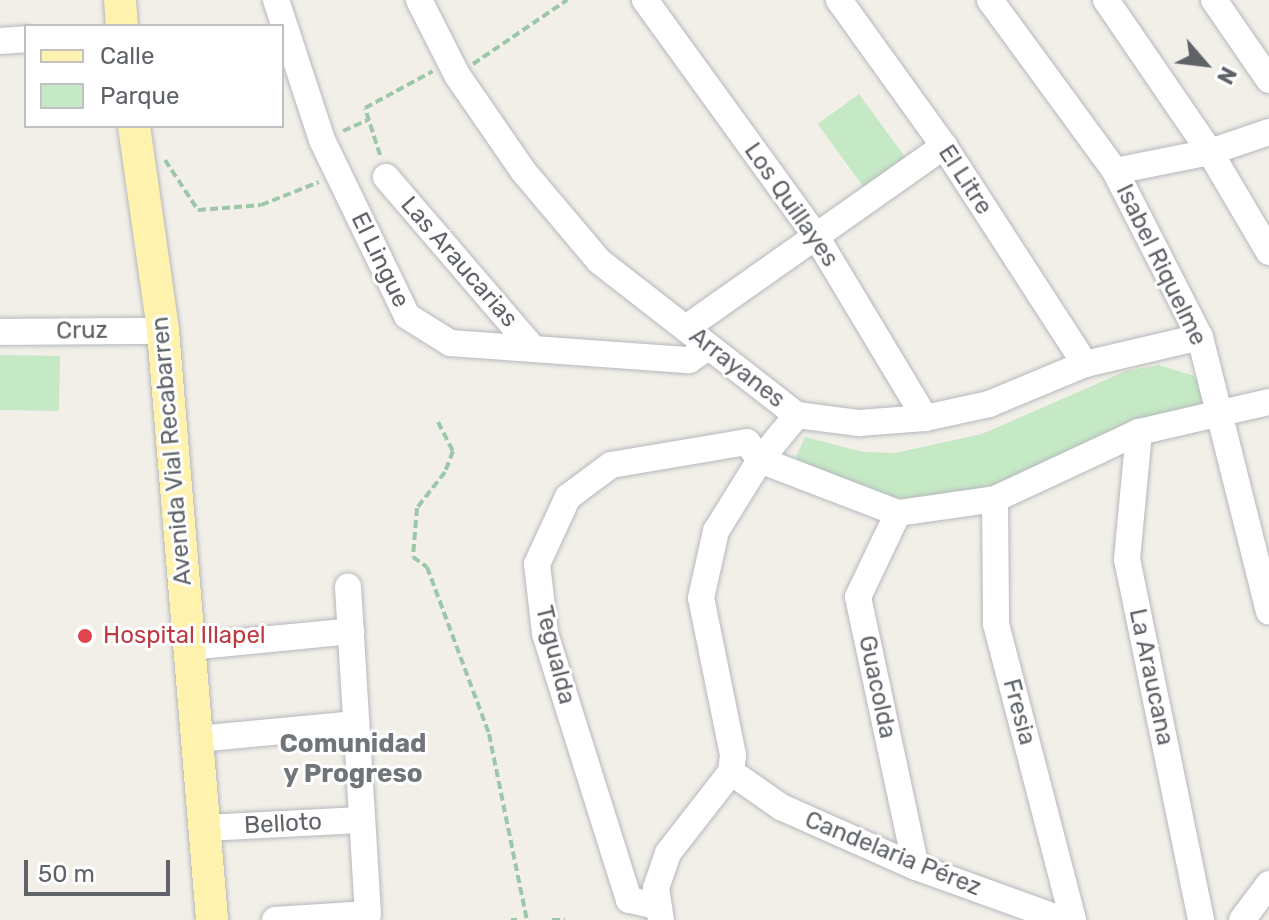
<!DOCTYPE html>
<meta charset="utf-8">
<style>
body{margin:0}
#map{position:relative;width:1269px;height:920px;overflow:hidden;background:#f1efe8;font-family:Rubik,sans-serif}
div>[style]{position:absolute}
[style*='--x']{left:calc(var(--x)*1px);top:calc(var(--y)*1px);width:calc(var(--w)*1px);rotate:calc(var(--a)*1deg)}
.green>*{inset:0;background:#c5e8c5;transform-origin:0 0}
.path>*{height:4px;margin-top:-2px;transform-origin:0;background:repeating-linear-gradient(90deg,#9cc7a9 0 8px,transparent 0 12px)}
.roads{filter:drop-shadow(0 0 2px #b5b8bc) drop-shadow(0 0 2px #b5b8bc)}
.minor>*{height:26px;margin:-13px;padding:0 13px;transform-origin:13px;border-radius:13px;background:#fff}
.major>*{height:32px;margin:-16px;padding:0 16px;transform-origin:16px;border-radius:16px;background:#fff2af}
.dots>*{width:22px;height:22px;translate:-50% -50%;box-sizing:border-box;border:4px solid #fff;border-radius:50%}
span{translate:-50% -50%;white-space:nowrap;text-align:center;line-height:1.15;-webkit-text-stroke:6px #fff;paint-order:stroke}
.street-label{font-size:24px;color:#5f6368}
.health-label{font-size:24px;color:#be3a42}
.left{translate:0 -50%;text-align:left}
.neighbourhood-label{font-size:26px;color:#70757a;font-weight:700}
.legend{position:absolute;left:24px;top:24px;width:260px;height:104px;box-sizing:border-box;background:#fff;border:2px solid #bfc1c3;margin:0;padding:10px 14px;list-style:none;font-size:24px;color:#5f6368}
.legend li{display:flex;align-items:center;gap:16px;height:40px}
.legend b{width:40px;border:2px solid #bfc1c3}
.north{position:absolute;left:1165px;top:24px;width:80px;height:80px;-webkit-text-stroke:6px #fff;paint-order:stroke;rotate:118deg;font-size:22px;font-weight:700;line-height:32px;text-align:center;color:#5f6368}
.north::after{content:'';display:block;margin:auto;width:28px;height:36px;background:#5f6368;clip-path:polygon(50% 0,100% 100%,50% 72%,0 100%)}
.scale{position:absolute;left:24px;top:860px;width:146px;height:36px;box-sizing:border-box;border:4px solid #5f6368;border-top:0;padding-left:10px;font-size:24px;line-height:28px;white-space:nowrap;color:#5f6368;-webkit-text-stroke:6px #fff;paint-order:stroke}
</style>
<div id="map">
<div class="green">
<i style="left:859px;top:94px;width:78px;height:51px;rotate:54deg"></i>
<i style="left:0;top:355px;width:60px;height:55px;rotate:1deg"></i>
<i style="clip-path:polygon(1159px 365px,1194px 376px,1204px 391px,1202px 408px,1001px 487px,928px 501px,878px 496px,802px 469px,796px 457px,805px 437px,863px 452px,895px 453px,982px 434px,1126px 371px)"></i>
</div>
<div class="path">
<i style="--x:473;--y:64;--w:114;--a:-34.2"></i>
<i style="--x:343;--y:131;--w:27;--a:-24"></i>
<i style="--x:380;--y:155;--w:49;--a:-107.7"></i>
<i style="--x:365;--y:108;--w:77;--a:-28.6"></i>
<i style="--x:165;--y:160;--w:60;--a:56.6"></i>
<i style="--x:198;--y:210;--w:63;--a:-4.5"></i>
<i style="--x:261;--y:205;--w:62;--a:-21.6"></i>
<i style="--x:438;--y:422;--w:33;--a:63"></i>
<i style="--x:453;--y:451;--w:22;--a:111"></i>
<i style="--x:445;--y:472;--w:46;--a:127.9"></i>
<i style="--x:417;--y:508;--w:49;--a:94.7"></i>
<i style="--x:413;--y:557;--w:17;--a:36"></i>
<i style="--x:427;--y:567;--w:178;--a:69.6"></i>
<i style="--x:489;--y:734;--w:190;--a:78.5"></i>
<i style="--x:511;--y:920;--w:6;--a:0"></i>
<i style="--x:552;--y:920;--w:13;--a:0"></i>
</div>
<div class="roads">
<div class="minor">
<i style="--x:276;--y:0;--w:147;--a:71.8"></i>
<i style="--x:322;--y:140;--w:195;--a:64.2"></i>
<i style="--x:407;--y:316;--w:51;--a:32.1"></i>
<i style="--x:450;--y:343;--w:240;--a:4.1"></i>
<i style="--x:689;--y:360;--w:23;--a:-34"></i>
<i style="--x:419;--y:0;--w:84;--a:63.1"></i>
<i style="--x:457;--y:75;--w:118;--a:55.4"></i>
<i style="--x:524;--y:172;--w:116;--a:49.9"></i>
<i style="--x:599;--y:261;--w:251;--a:37.9"></i>
<i style="--x:797;--y:415;--w:63;--a:7.4"></i>
<i style="--x:859;--y:423;--w:66;--a:-4.3"></i>
<i style="--x:925;--y:418;--w:66;--a:-12.3"></i>
<i style="--x:989;--y:404;--w:104;--a:-22.6"></i>
<i style="--x:1085;--y:364;--w:118;--a:-13.2"></i>
<i style="--x:645;--y:0;--w:294;--a:54.1"></i>
<i style="--x:817;--y:238;--w:210;--a:59"></i>
<i style="--x:839;--y:0;--w:180;--a:54.3"></i>
<i style="--x:944;--y:146;--w:260;--a:57.1"></i>
<i style="--x:990;--y:0;--w:212;--a:53.8"></i>
<i style="--x:1115;--y:171;--w:186;--a:62.9"></i>
<i style="--x:1200;--y:337;--w:283;--a:75.9"></i>
<i style="--x:1106;--y:0;--w:184;--a:55.6"></i>
<i style="--x:1210;--y:152;--w:116;--a:59.5"></i>
<i style="--x:1214;--y:0;--w:97;--a:55.5"></i>
<i style="--x:0;--y:41;--w:26;--a:-4"></i>
<i style="--x:1115;--y:171;--w:97;--a:-11.3"></i>
<i style="--x:1210;--y:152;--w:62;--a:-18.7"></i>
<i style="--x:386;--y:177;--w:223;--a:49.4"></i>
<i style="--x:686;--y:328;--w:316;--a:-35.2"></i>
<i style="--x:0;--y:332;--w:163;--a:-0.4"></i>
<i style="--x:1139;--y:432;--w:128;--a:95.4"></i>
<i style="--x:1127;--y:559;--w:369;--a:78.4"></i>
<i style="--x:995;--y:499;--w:125;--a:89.5"></i>
<i style="--x:996;--y:624;--w:306;--a:75.4"></i>
<i style="--x:898;--y:513;--w:93;--a:115.5"></i>
<i style="--x:858;--y:597;--w:276;--a:77.9"></i>
<i style="--x:189;--y:647;--w:163;--a:-5.6"></i>
<i style="--x:197;--y:739;--w:160;--a:-5.4"></i>
<i style="--x:731;--y:772;--w:61;--a:35"></i>
<i style="--x:781;--y:807;--w:148;--a:24"></i>
<i style="--x:916;--y:867;--w:156;--a:19.8"></i>
<i style="--x:204;--y:828;--w:158;--a:-2.9"></i>
<i style="--x:656;--y:906;--w:28;--a:-167"></i>
<i style="--x:629;--y:900;--w:280;--a:-107.5"></i>
<i style="--x:545;--y:633;--w:69;--a:-96.6"></i>
<i style="--x:537;--y:564;--w:74;--a:-65.2"></i>
<i style="--x:568;--y:497;--w:54;--a:-36.7"></i>
<i style="--x:611;--y:465;--w:138;--a:-9.6"></i>
<i style="--x:747;--y:442;--w:22;--a:54"></i>
<i style="--x:760;--y:460;--w:148;--a:21"></i>
<i style="--x:898;--y:513;--w:98;--a:-8.2"></i>
<i style="--x:995;--y:499;--w:159;--a:-25"></i>
<i style="--x:1139;--y:432;--w:133;--a:-13"></i>
<i style="--x:275;--y:920;--w:93;--a:-3.7"></i>
<i style="--x:368;--y:914;--w:328;--a:-93.5"></i>
<i style="--x:661;--y:920;--w:32;--a:-99"></i>
<i style="--x:656;--y:888;--w:37;--a:-71"></i>
<i style="--x:668;--y:853;--w:103;--a:-52.1"></i>
<i style="--x:731;--y:772;--w:17;--a:-83"></i>
<i style="--x:733;--y:755;--w:160;--a:-101.5"></i>
<i style="--x:701;--y:598;--w:69;--a:-77.4"></i>
<i style="--x:716;--y:531;--w:84;--a:-58.2"></i>
<i style="--x:760;--y:460;--w:58;--a:-50.6"></i>
<i style="--x:1242;--y:920;--w:45;--a:-53.1"></i>
</div>
<div class="major">
<i style="--x:120;--y:0;--w:26;--a:86"></i>
<i style="--x:134;--y:126;--w:207;--a:81.9"></i>
<i style="--x:163;--y:331;--w:591;--a:85.24"></i>
</div>
</div>
<div class="dots">
<i style="left:85px;top:636px;background:#e0444e"></i>
</div>
<div class="street-label">
<span style="left:965px;top:180px;rotate:57deg">El Litre</span>
<span style="left:791px;top:205px;rotate:55deg">Los Quillayes</span>
<span style="left:380px;top:260px;rotate:64deg">El Lingue</span>
<span style="left:459px;top:262px;rotate:49deg">Las Araucarias</span>
<span style="left:1161px;top:265px;rotate:64deg">Isabel Riquelme</span>
<span style="left:82px;top:331px;rotate:-1deg">Cruz</span>
<span style="left:737px;top:368px;rotate:38deg">Arrayanes</span>
<span style="left:172px;top:451px;rotate:-95deg">Avenida Vial Recabarren</span>
<span style="left:555px;top:655px;rotate:76deg">Tegualda</span>
<span style="left:1151px;top:677px;rotate:78deg">La Araucana</span>
<span style="left:877px;top:687px;rotate:78deg">Guacolda</span>
<span style="left:1019px;top:712px;rotate:75deg">Fresia</span>
<span style="left:283px;top:824px;rotate:-3deg">Belloto</span>
<span style="left:893px;top:854px;rotate:22deg">Candelaria Pérez</span>
</div>
<div class="health-label">
<span class="left" style="left:103px;top:636px">Hospital Illapel</span>
</div>
<div class="neighbourhood-label">
<span style="left:353px;top:759px">Comunidad<br>y Progreso</span>
</div>
<ul class="legend">
<li><b style="height:10px;background:#fff2af"></b>Calle</li>
<li><b style="height:22px;background:#c5e8c5"></b>Parque</li>
</ul>
<div class="north">N</div>
<div class="scale">50 m</div>
</div>
